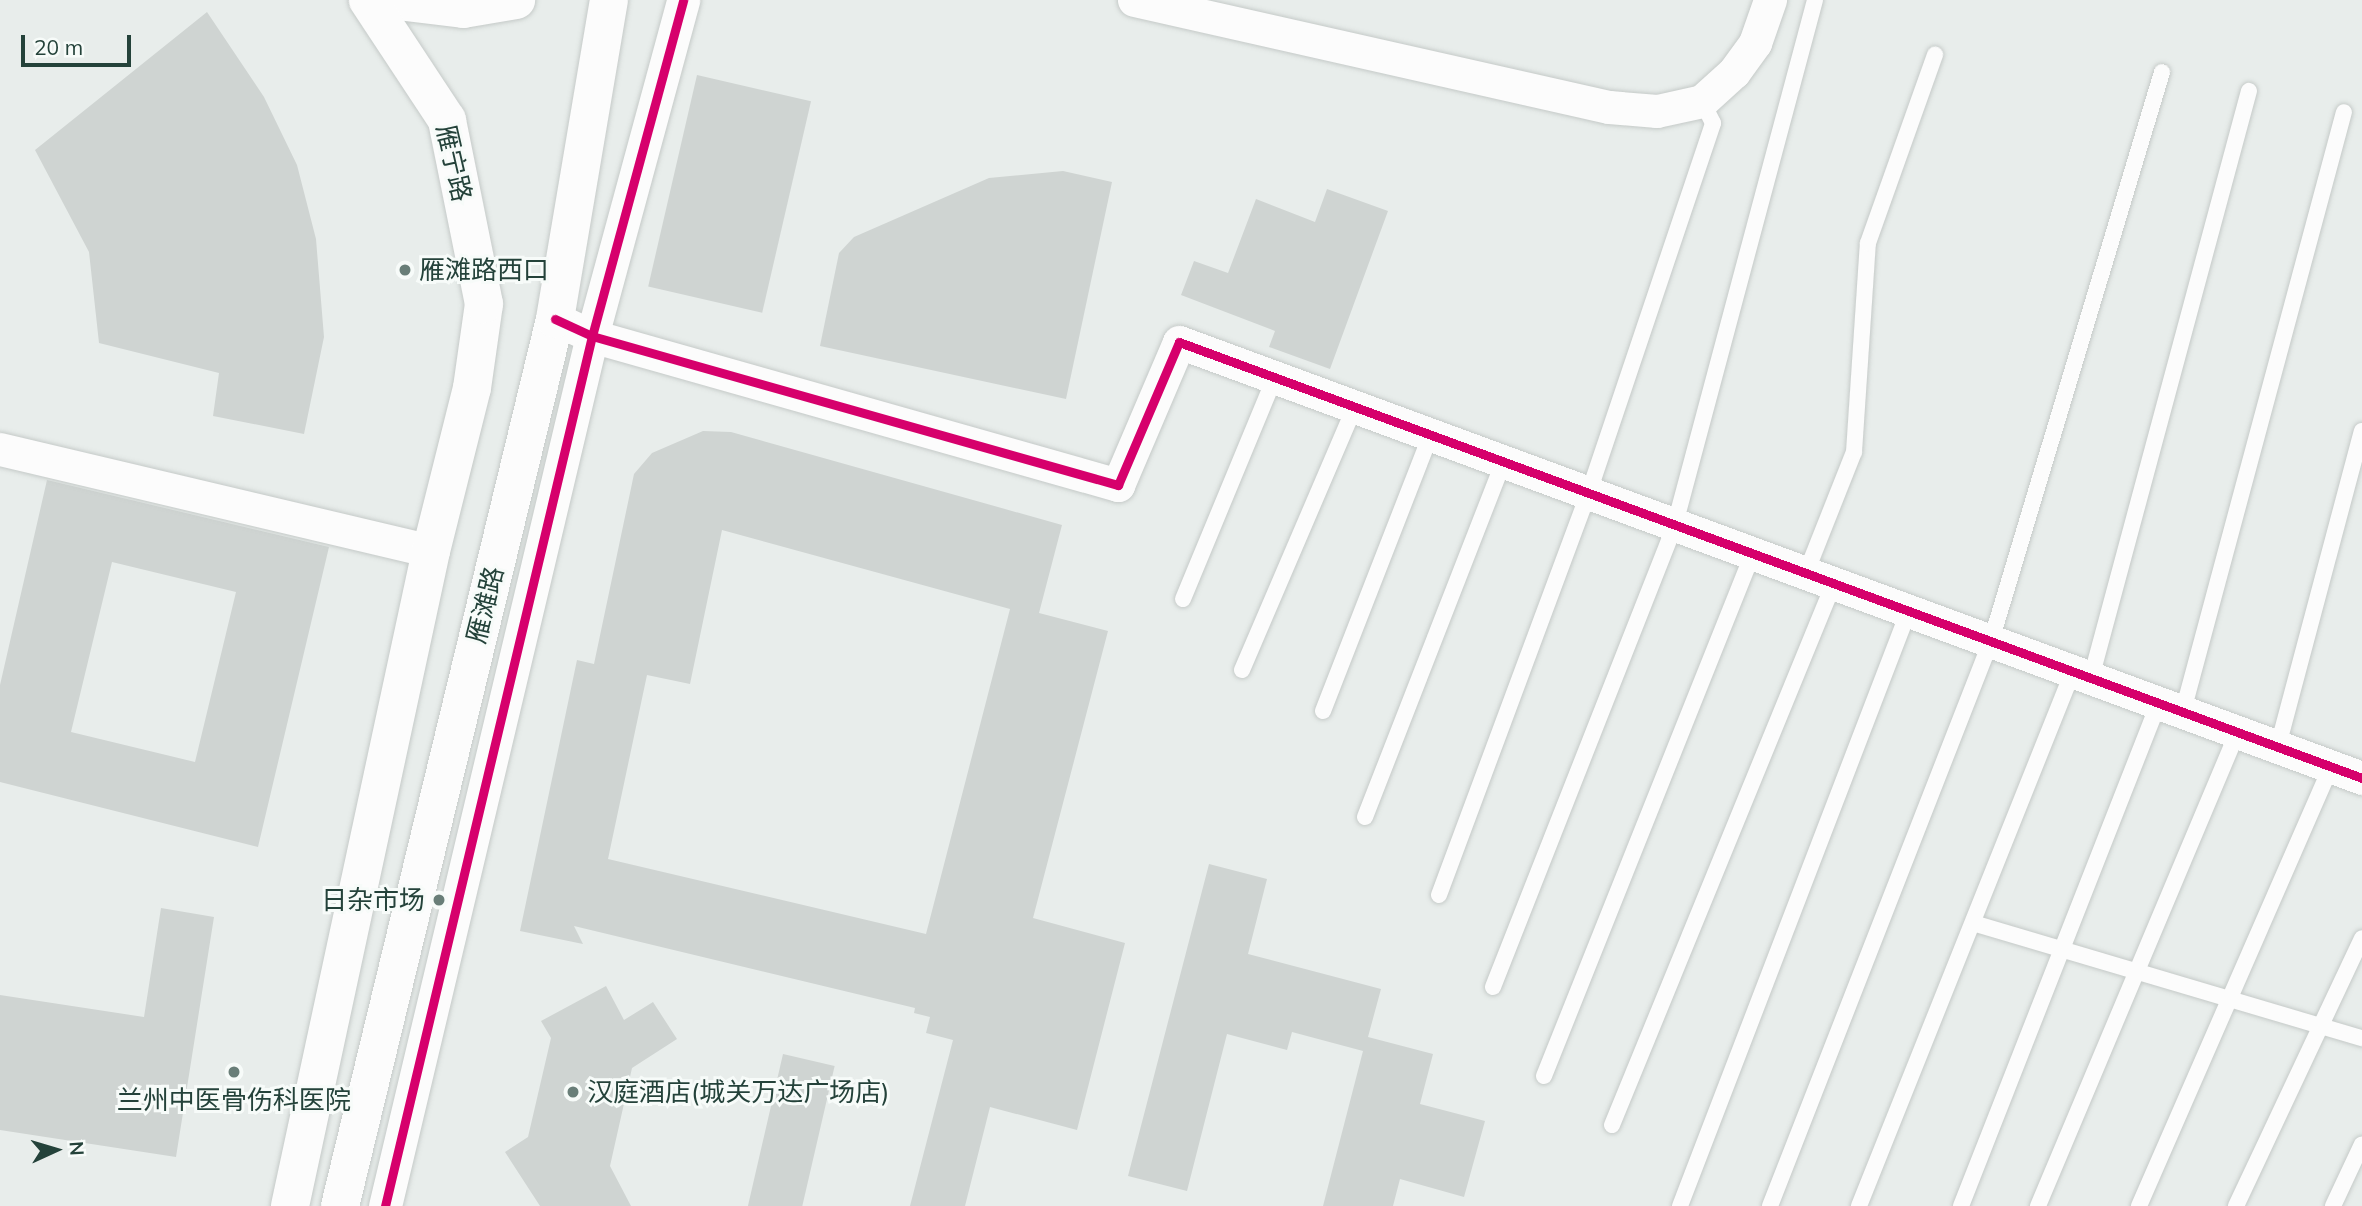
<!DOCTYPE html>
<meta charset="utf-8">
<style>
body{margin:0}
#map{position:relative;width:2362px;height:1206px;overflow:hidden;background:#e8edeb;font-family:Mulish,"Noto Sans SC",sans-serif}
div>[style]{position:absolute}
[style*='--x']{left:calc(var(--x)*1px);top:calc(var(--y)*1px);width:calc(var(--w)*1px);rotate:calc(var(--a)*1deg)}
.building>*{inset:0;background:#cfd4d2;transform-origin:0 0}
.roads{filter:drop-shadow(0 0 2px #c5cac8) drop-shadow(0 0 2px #c5cac8)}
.service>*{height:16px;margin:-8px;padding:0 8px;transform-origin:8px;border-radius:8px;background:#fcfcfc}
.minor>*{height:33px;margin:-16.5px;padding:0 16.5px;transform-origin:16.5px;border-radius:16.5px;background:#fcfcfc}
.secondary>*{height:38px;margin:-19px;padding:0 19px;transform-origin:19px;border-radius:19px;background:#fcfcfc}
.cycleway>*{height:9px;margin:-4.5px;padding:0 4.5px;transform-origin:4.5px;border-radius:4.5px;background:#d6006c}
.dots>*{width:19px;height:19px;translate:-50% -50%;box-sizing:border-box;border:4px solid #f7fbf9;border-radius:50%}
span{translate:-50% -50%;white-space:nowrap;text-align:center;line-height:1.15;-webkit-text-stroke:6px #f7fbf9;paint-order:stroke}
.street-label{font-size:26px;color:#24423a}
.poi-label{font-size:26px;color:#24423a}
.left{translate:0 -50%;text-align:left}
.right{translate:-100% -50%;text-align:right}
.north{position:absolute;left:21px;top:1115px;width:70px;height:70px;-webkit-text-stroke:5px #f7fbf9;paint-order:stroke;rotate:86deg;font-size:19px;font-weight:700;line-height:28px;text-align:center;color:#24423a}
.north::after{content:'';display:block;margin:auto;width:24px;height:32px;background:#24423a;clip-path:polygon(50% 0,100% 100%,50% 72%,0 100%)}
.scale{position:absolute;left:21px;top:35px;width:110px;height:32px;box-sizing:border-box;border:4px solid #24423a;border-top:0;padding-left:9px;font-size:21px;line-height:24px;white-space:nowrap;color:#24423a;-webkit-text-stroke:5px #f7fbf9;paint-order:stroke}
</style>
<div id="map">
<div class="building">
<i style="clip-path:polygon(207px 12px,264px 97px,297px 165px,316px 239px,324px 337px,304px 434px,213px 416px,219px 373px,99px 343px,89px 252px,35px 150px)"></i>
<i style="left:697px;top:75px;width:117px;height:217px;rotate:13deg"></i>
<i style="clip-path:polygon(1063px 171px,1112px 182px,1066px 399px,820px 346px,839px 253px,854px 237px,989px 178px)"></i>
<i style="clip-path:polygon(1327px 189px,1388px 211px,1330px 369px,1269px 347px,1275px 331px,1181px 295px,1194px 261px,1228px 273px,1256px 199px,1315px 222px)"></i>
<i style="clip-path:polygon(evenodd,703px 431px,731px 432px,1062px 525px,1039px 613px,1108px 631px,1033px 918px,1125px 943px,1077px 1130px,990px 1107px,965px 1206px,910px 1206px,953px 1040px,926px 1033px,930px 1017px,914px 1013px,915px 1008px,574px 926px,583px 944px,520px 931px,577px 660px,594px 664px,634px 474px,652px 453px,703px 431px,722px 530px,1010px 609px,926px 934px,608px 859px,647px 675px,690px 684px,722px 530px)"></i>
<i style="clip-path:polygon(evenodd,47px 480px,329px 547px,258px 847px,0 782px,0 685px,47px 480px,112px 562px,236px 592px,195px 762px,71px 732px,112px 562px)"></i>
<i style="clip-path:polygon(1209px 864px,1267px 879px,1248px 954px,1381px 989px,1368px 1037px,1433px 1054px,1420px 1104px,1485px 1121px,1464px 1197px,1400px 1179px,1393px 1206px,1323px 1206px,1363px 1051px,1292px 1032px,1287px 1050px,1227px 1034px,1187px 1191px,1128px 1176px)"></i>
<i style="clip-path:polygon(161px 908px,214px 917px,176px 1157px,0 1130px,0 995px,144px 1017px)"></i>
<i style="clip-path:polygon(606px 986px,624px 1020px,653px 1002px,677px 1039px,632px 1068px,610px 1166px,631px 1206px,540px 1206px,505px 1152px,528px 1137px,551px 1038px,541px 1021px)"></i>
<i style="left:783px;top:1054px;width:53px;height:156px;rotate:13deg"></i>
</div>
<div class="roads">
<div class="service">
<i style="--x:1806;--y:573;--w:130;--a:-68.4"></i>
<i style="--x:1854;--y:452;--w:209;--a:-86.2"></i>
<i style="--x:1868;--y:243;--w:200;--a:-70.4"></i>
<i style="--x:1183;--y:599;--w:240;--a:-67.5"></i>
<i style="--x:1242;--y:670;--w:287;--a:-66.8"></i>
<i style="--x:2091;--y:678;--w:608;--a:-74.94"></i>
<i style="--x:1323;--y:711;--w:297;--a:-68.7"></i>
<i style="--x:2183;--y:711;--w:620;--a:-74.96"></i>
<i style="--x:2278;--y:746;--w:326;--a:-75.1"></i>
<i style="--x:1365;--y:817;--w:382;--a:-68.7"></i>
<i style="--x:1439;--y:895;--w:430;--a:-69.6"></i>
<i style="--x:1589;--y:492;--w:389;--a:-71.4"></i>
<i style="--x:1713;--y:123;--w:25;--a:-117"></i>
<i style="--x:1973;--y:923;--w:406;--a:16.5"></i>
<i style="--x:1493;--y:987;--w:497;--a:-68.5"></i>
<i style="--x:1675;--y:524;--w:542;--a:-75.04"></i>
<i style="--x:1544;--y:1076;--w:563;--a:-68.22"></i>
<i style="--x:1612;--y:1125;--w:586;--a:-67.73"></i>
<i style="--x:1680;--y:1206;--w:638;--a:-68.98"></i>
<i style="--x:1770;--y:1206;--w:607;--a:-68.64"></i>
<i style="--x:1991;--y:641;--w:594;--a:-73.27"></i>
<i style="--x:1859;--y:1206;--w:576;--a:-68.2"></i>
<i style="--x:1961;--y:1206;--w:541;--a:-68.55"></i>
<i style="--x:2038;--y:1206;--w:515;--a:-67.17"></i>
<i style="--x:2139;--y:1206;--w:480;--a:-66.4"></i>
<i style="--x:2236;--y:1206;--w:296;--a:-64.8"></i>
<i style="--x:2333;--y:1206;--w:68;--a:-64.9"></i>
</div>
<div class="minor">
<i style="--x:1134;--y:0;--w:487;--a:12.7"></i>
<i style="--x:1609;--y:107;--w:48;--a:4.8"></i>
<i style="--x:1657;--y:111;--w:46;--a:-12.5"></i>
<i style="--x:1702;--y:101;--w:43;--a:-42.2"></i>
<i style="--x:1734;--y:72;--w:36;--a:-54"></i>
<i style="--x:1755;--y:43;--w:46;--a:-70.8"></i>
<i style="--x:555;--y:319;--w:41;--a:24.7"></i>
<i style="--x:592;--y:336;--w:547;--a:15.82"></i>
<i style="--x:1118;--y:485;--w:155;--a:-66.9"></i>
<i style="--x:1179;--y:342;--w:1261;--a:20.23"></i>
<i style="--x:0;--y:449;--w:443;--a:13.3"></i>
<i style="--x:385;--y:1206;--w:894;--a:-76.62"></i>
<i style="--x:592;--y:336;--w:348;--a:-74.8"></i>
</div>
<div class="secondary">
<i style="--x:389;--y:0;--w:75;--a:6.9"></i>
<i style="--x:463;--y:9;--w:54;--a:-9.6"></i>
<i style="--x:290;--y:1206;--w:670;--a:-77.85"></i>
<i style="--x:431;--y:551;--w:168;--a:-75.9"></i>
<i style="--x:472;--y:388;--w:85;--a:-81.9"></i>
<i style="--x:484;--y:304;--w:188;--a:-101.4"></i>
<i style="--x:447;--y:120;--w:144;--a:-123.4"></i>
<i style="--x:340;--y:1206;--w:913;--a:-76.37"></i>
<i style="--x:555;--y:319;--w:324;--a:-80.4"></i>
</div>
</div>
<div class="cycleway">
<i style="--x:555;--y:319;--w:41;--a:24.7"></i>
<i style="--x:592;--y:336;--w:547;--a:15.82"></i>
<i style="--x:1118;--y:485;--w:155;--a:-66.9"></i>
<i style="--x:1179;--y:342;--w:1261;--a:20.23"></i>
<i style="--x:385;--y:1206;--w:894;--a:-76.62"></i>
<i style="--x:592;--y:336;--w:348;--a:-74.8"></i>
</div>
<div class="dots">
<i style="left:405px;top:270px;background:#697e78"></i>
<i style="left:439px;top:900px;background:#697e78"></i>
<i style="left:234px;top:1072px;background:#697e78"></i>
<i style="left:573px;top:1092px;background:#697e78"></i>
</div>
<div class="street-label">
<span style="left:454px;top:163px;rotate:77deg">雁宁路</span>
<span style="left:485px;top:605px;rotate:-76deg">雁滩路</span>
</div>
<div class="poi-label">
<span class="left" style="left:419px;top:270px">雁滩路西口</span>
<span class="right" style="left:425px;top:900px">日杂市场</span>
<span class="left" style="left:587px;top:1092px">汉庭酒店(城关万达广场店)</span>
<span style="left:234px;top:1100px">兰州中医骨伤科医院</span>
</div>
<div class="north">N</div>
<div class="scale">20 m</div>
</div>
